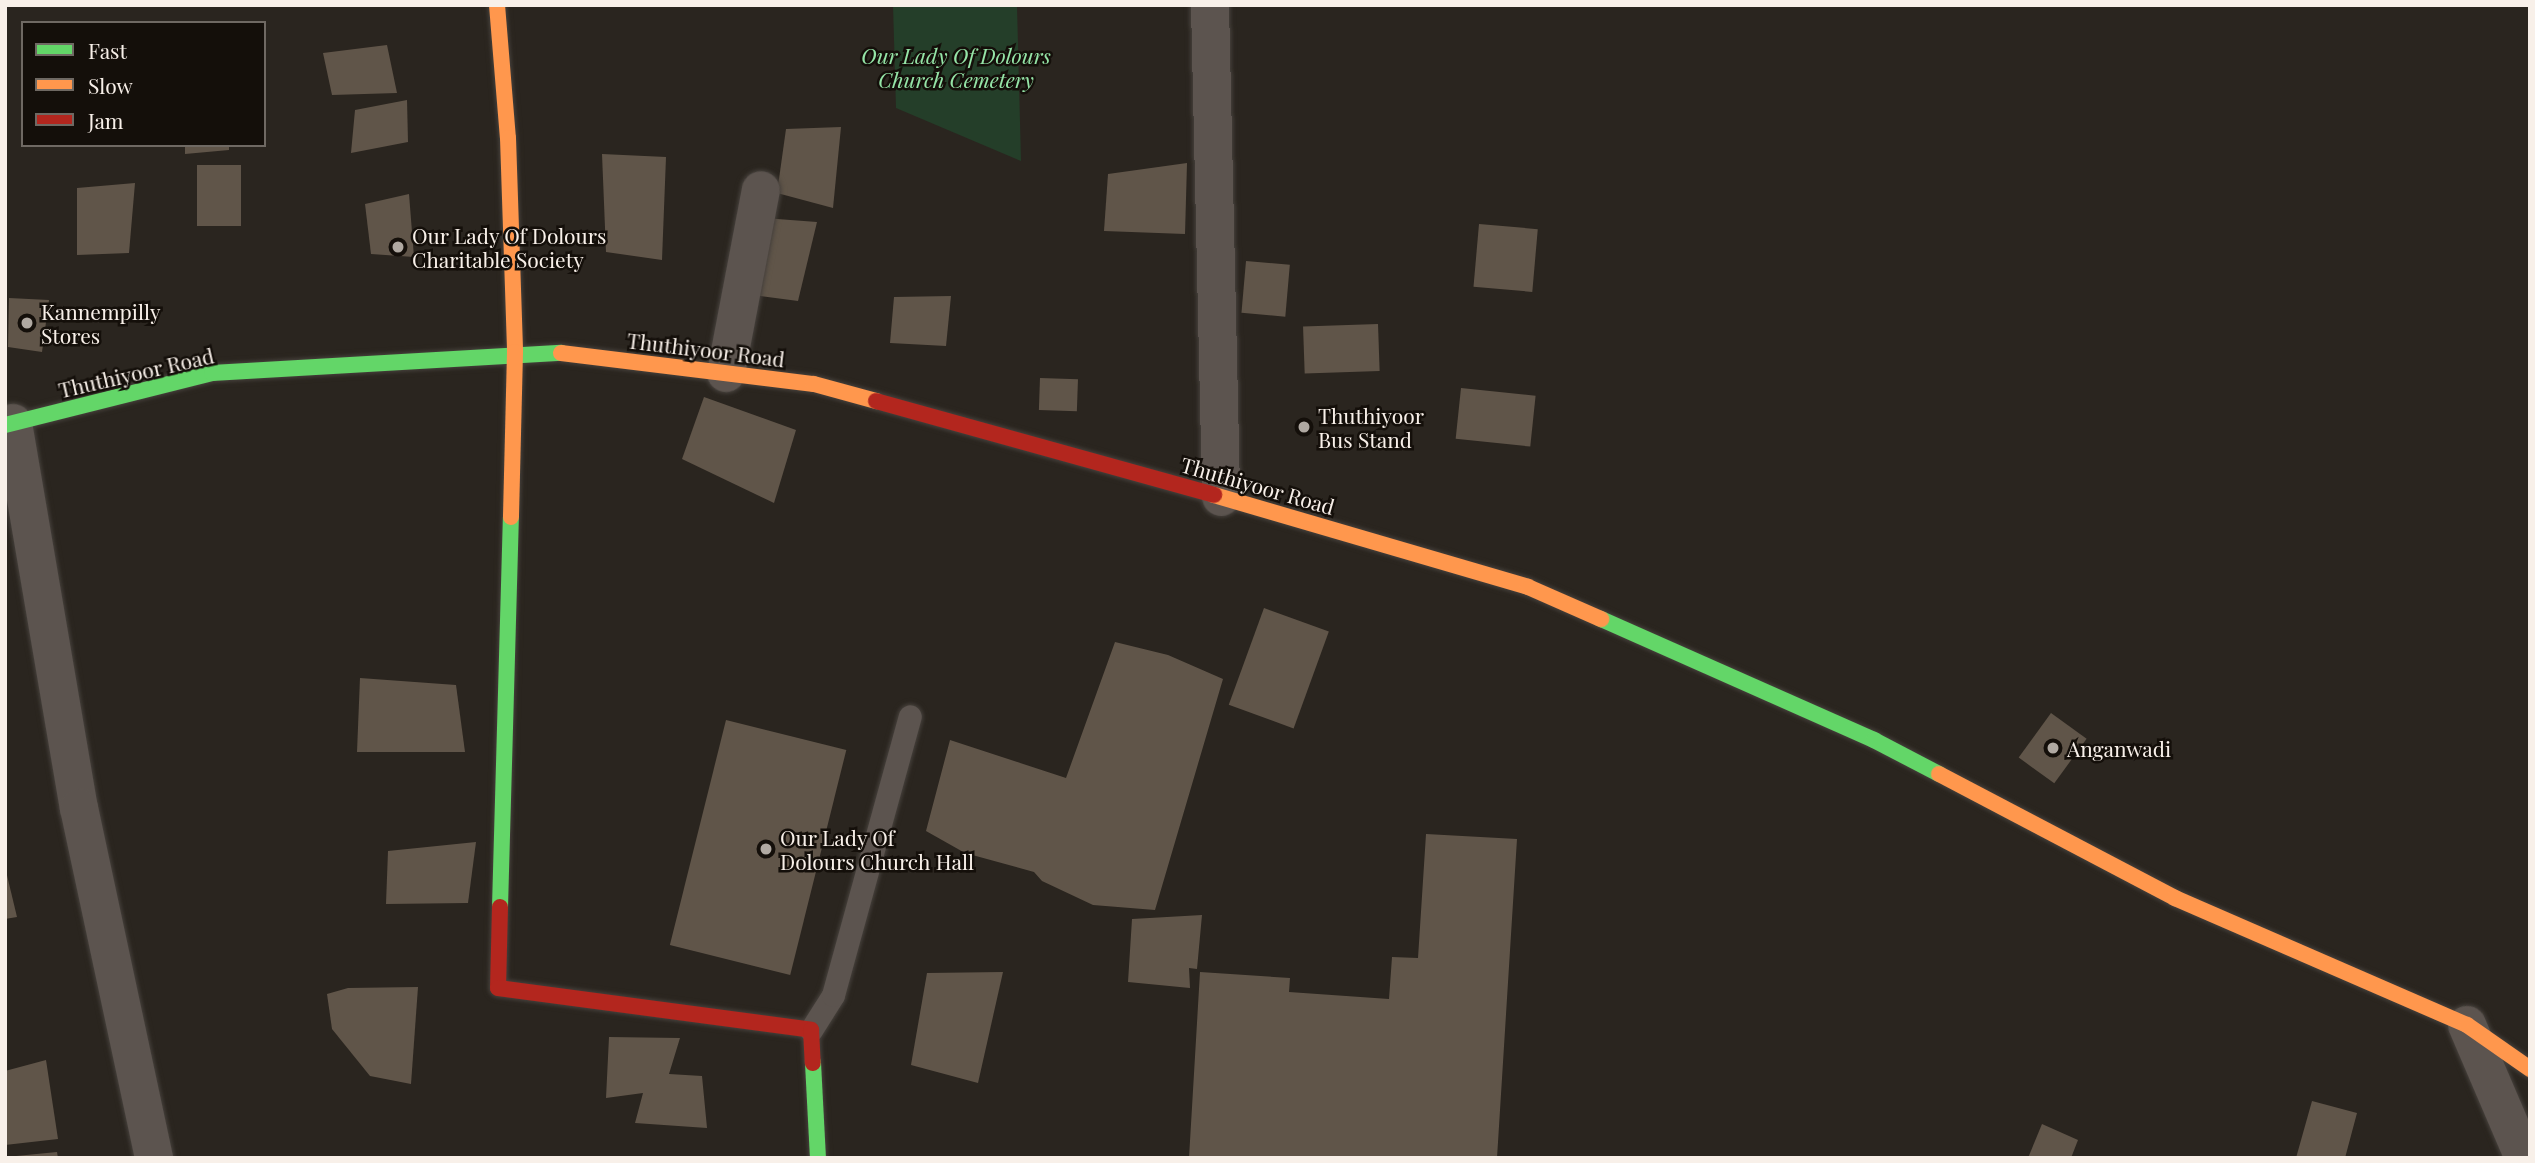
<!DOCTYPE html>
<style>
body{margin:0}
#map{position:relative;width:2535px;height:1163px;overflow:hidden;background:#2a251f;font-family:"Playfair Display",serif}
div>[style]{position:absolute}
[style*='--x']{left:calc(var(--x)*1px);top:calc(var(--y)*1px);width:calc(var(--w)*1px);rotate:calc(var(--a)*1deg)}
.green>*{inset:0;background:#243e29}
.building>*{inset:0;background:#605549;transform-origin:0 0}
.roads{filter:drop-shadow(0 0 2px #46413c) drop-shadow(0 0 2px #46413c)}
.lane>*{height:23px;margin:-11.5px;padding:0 11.5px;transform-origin:11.5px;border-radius:11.5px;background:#5c544f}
.street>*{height:38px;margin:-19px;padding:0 19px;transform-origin:19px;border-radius:19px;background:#5c544f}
.fast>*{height:16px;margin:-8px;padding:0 8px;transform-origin:8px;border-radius:8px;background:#63d668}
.slow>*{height:16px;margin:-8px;padding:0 8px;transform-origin:8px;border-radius:8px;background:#ff974d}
.jam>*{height:16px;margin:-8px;padding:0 8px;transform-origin:8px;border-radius:8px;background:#b3261e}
.dots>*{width:19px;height:19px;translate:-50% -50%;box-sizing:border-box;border:4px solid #140f0a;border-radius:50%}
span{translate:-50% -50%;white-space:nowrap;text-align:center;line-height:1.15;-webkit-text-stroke:5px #140f0a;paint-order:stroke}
.park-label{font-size:21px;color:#95e5a7;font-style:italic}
.poi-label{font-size:21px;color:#f8f0e9}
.left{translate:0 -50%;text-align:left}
.street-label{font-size:21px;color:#f8f0e9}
.frame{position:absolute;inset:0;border:7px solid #f8f0e9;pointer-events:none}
.legend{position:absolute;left:21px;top:21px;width:245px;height:126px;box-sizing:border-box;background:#140f0a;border:2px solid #6f6963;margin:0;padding:9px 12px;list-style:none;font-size:21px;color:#f8f0e9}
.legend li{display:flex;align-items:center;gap:14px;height:35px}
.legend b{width:35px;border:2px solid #6f6963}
</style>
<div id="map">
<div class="green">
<i style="clip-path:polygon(893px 5px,1017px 6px,1021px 161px,896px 108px)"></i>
</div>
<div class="building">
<i style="clip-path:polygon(387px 45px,397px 93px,332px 95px,323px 53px)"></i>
<i style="clip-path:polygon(407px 100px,408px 142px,351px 153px,355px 110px)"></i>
<i style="clip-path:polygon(841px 127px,833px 208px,777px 193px,786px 129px)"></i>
<i style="clip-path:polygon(185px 145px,229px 145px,229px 150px,185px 154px)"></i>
<i style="clip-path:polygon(602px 154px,666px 157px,662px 260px,606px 252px)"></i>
<i style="clip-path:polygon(1187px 163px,1185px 234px,1104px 231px,1108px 174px)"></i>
<i style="left:197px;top:165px;width:44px;height:61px"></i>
<i style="clip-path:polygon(135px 183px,129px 253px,77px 255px,77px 188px)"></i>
<i style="clip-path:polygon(409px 194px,414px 257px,371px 254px,365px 204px)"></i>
<i style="clip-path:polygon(764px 218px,817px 222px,798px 301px,753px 295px)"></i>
<i style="left:1479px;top:224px;width:59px;height:63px;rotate:5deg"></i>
<i style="left:1246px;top:261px;width:44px;height:52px;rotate:5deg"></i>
<i style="clip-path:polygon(951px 296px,946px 346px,890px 343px,894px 297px)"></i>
<i style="clip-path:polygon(9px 298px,49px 300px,42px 352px,8px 347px)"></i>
<i style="left:1378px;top:324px;width:47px;height:75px;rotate:88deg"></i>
<i style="left:1040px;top:378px;width:38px;height:32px;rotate:2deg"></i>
<i style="left:1461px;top:388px;width:75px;height:51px;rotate:6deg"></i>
<i style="clip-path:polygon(704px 397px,796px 430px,774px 503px,682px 459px)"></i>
<i style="left:1264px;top:608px;width:69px;height:103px;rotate:20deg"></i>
<i style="clip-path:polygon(1115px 642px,1168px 655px,1223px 679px,1155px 910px,1093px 905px,1042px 881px,1034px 872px,965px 853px,926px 831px,950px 740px,1066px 778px)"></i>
<i style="clip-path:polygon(360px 678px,456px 685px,465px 752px,357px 752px)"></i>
<i style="left:2051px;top:713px;width:44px;height:55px;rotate:36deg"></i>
<i style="left:726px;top:720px;width:124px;height:232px;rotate:14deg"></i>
<i style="clip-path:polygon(1426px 834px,1517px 839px,1497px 1158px,1189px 1158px,1200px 972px,1290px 978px,1289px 992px,1389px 999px,1392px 957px,1418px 958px)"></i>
<i style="clip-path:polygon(476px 842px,468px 903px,386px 904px,388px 851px)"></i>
<i style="clip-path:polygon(5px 867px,17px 917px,5px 919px)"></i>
<i style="clip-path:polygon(1202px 915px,1197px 969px,1189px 968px,1190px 988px,1128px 982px,1132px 919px)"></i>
<i style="clip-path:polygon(1003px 972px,978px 1083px,911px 1065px,927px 973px)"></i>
<i style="clip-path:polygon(418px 987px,411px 1084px,370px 1076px,332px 1029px,327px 994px,348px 988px)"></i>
<i style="clip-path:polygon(609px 1037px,680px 1038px,669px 1074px,702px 1076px,707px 1128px,635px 1123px,643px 1093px,606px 1098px)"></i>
<i style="clip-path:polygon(46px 1060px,58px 1139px,5px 1145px,5px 1071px)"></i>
<i style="clip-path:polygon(2312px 1101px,2357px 1113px,2345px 1158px,2296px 1158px)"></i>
<i style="clip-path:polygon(2042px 1124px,2078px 1140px,2071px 1158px,2028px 1158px)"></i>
<i style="clip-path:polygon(57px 1152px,58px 1158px,16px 1158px,16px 1156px)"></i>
</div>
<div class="roads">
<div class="lane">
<i style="--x:811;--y:1030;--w:41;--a:-57.8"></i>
<i style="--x:833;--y:995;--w:289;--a:-74.6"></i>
</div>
<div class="street">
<i style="--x:1210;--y:5;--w:492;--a:88.7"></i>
<i style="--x:726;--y:373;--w:186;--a:-79.2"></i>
<i style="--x:13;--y:423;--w:391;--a:80.3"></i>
<i style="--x:79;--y:808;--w:358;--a:77.9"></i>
<i style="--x:2467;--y:1025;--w:145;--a:66.8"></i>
</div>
<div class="fast">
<i style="--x:5;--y:425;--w:213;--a:-14.1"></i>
<i style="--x:212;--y:373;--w:350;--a:-3.3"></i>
<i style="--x:1601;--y:619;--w:299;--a:23.9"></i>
<i style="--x:1874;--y:740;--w:73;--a:27.6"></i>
<i style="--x:500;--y:907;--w:390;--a:-88.4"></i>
<i style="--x:813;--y:1063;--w:95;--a:87"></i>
</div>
<div class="slow">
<i style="--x:497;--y:5;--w:133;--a:85.3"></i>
<i style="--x:508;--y:138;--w:214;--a:88.1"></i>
<i style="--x:515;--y:352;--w:165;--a:91.4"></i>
<i style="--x:561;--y:353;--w:255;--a:7"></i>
<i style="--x:814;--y:384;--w:64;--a:15.3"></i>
<i style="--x:1214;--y:495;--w:327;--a:16.3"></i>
<i style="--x:1528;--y:587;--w:80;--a:23.7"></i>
<i style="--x:1939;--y:774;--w:267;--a:27.7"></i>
<i style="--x:2175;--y:898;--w:318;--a:23.5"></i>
<i style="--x:2467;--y:1025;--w:77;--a:34.9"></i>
</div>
<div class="jam">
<i style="--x:876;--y:401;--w:351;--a:15.5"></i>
<i style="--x:500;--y:907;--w:81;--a:91.4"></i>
<i style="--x:498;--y:988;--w:316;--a:7.6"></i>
<i style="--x:811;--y:1030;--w:33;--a:87"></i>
</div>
</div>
<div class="dots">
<i style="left:398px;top:247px;background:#b0a9a2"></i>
<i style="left:27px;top:323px;background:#b0a9a2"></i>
<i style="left:1304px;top:427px;background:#b0a9a2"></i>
<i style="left:2053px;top:748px;background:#b0a9a2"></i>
<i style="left:766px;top:849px;background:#b0a9a2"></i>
</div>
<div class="park-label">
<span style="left:956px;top:67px">Our Lady Of Dolours<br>Church Cemetery</span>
</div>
<div class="poi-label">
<span class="left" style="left:412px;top:247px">Our Lady Of Dolours<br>Charitable Society</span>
<span class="left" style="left:41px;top:323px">Kannempilly<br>Stores</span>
<span class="left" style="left:1318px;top:427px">Thuthiyoor<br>Bus Stand</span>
<span class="left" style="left:2067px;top:748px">Anganwadi</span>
<span class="left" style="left:780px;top:849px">Our Lady Of<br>Dolours Church Hall</span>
</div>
<div class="street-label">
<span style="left:706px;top:349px;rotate:7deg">Thuthiyoor Road</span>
<span style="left:136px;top:372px;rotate:-13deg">Thuthiyoor Road</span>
<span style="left:1258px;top:485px;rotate:16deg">Thuthiyoor Road</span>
</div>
<div class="frame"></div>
<ul class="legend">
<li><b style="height:9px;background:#63d668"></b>Fast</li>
<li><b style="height:9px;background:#ff974d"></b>Slow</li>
<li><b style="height:9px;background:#b3261e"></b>Jam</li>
</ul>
</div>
